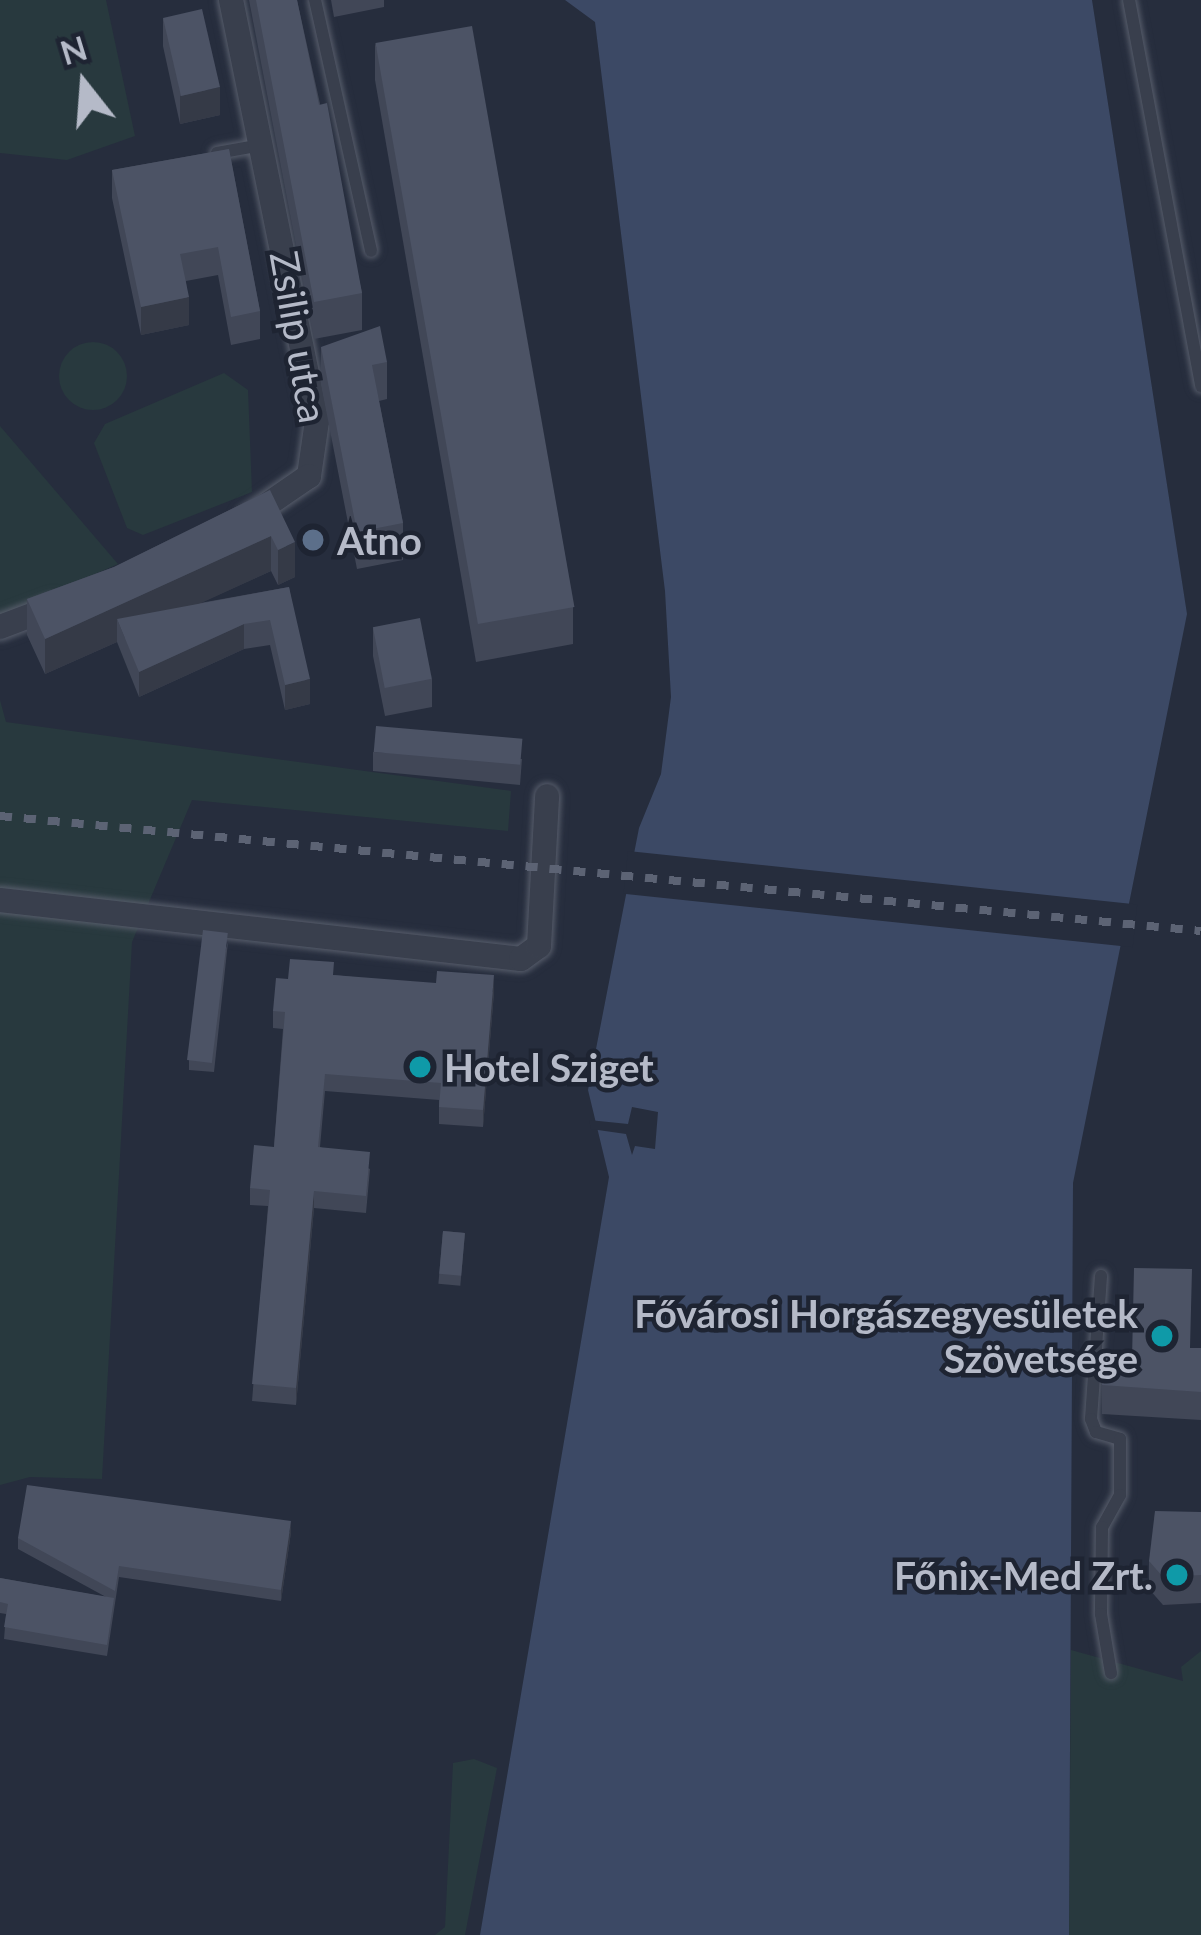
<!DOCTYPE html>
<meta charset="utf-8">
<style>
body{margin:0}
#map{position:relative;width:1201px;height:1935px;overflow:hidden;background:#262d3d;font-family:Lato,sans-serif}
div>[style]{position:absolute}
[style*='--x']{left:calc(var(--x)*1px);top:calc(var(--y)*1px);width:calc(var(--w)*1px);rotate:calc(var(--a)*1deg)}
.green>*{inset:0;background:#28393e}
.round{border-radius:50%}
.water>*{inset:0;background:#3c4965}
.pier>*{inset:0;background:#262d3d;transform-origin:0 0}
.roads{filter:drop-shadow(0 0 3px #575d6b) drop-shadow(0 0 3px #575d6b)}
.service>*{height:12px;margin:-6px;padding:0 6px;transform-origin:6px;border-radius:6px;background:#393f4d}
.minor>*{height:24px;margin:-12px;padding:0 12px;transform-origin:12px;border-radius:12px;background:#393f4d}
.rail>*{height:8px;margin-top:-4px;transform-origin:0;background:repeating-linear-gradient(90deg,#5c6374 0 12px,transparent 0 24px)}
.wall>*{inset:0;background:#414757;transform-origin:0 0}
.shaded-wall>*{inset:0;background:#353a47}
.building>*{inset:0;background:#4c5365;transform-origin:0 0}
.dots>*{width:33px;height:33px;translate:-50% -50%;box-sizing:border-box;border:6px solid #1e2432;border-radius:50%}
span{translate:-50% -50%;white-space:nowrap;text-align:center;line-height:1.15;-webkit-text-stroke:9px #1e2432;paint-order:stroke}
.street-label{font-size:39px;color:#b5bac8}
.poi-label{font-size:39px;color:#b5bac8;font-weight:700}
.left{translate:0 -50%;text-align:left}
.right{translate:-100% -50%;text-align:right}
.north{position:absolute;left:24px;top:24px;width:120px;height:120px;-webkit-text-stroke:9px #1e2432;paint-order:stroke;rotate:343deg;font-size:33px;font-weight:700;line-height:48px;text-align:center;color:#b5bac8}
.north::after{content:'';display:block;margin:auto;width:42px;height:54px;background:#b5bac8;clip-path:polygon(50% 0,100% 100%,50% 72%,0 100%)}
</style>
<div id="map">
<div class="green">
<i style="clip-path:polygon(0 0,106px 0,135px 136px,67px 160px,0 153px)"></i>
<i class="round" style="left:59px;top:342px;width:68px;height:68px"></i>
<i style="clip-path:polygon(224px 373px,248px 390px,252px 492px,143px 535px,127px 528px,94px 443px,105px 424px)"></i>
<i style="clip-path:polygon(0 426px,118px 564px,0 616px)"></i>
<i style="clip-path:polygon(0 700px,6px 722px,511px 791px,508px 831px,192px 800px,132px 942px,102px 1479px,30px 1477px,0 1485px)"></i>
<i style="clip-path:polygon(1071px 1650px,1183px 1681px,1181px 1667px,1201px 1651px,1201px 1935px,1069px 1935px)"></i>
<i style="clip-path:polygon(474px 1759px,497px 1768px,465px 1935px,435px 1935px,445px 1927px,453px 1763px)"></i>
</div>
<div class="water">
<i style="clip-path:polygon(565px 0,1092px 0,1187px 614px,1073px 1183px,1069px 1935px,480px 1935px,609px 1177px,588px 1090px,639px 828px,661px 774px,671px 697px,665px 591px,595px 22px)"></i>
</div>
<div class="pier">
<i style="left:628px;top:851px;width:512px;height:43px;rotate:6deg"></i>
<i style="clip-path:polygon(632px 1107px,658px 1112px,655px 1149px,635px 1146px,632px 1155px,626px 1134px,591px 1129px,589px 1120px,628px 1124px)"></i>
</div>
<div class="roads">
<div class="service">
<i style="--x:315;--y:0;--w:257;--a:77.4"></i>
<i style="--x:1129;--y:0;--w:393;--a:79.4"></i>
<i style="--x:217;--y:153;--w:46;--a:-10.1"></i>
<i style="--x:1101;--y:1276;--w:143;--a:94"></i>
<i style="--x:1091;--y:1419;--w:14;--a:69"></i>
<i style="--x:1096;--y:1432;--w:25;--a:16"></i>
<i style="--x:1120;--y:1439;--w:56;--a:90"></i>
<i style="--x:1120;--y:1495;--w:37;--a:119"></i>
<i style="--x:1102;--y:1527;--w:87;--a:90.7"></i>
<i style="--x:1101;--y:1614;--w:60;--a:80.4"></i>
</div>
<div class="minor">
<i style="--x:231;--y:0;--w:430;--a:78.5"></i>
<i style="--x:317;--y:421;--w:56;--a:98.3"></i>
<i style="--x:309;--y:476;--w:74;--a:145.5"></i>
<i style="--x:0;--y:627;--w:57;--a:-20.7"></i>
<i style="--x:0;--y:900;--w:524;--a:6.46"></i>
<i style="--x:521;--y:959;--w:22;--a:-36"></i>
<i style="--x:539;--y:946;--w:150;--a:-86.9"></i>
</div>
</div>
<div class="rail">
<i style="--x:0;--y:816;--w:1206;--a:5.47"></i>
</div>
<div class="wall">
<i style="clip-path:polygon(249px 0,297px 0,362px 293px,362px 330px,314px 339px)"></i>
<i style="clip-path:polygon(331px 0,384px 0,384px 7px,334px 17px)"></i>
<i style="clip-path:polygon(163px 18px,220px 115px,180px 124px,163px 46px)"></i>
<i style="clip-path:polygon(375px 43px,573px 607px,573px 644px,476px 662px,375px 80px)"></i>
<i style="clip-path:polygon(229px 149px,260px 311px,260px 339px,231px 345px,218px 275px,186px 281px,189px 325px,141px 335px,112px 198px,112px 170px)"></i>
<i style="clip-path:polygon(321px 347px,387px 362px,387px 399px,379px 401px,403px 523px,403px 560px,357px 569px,321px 384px)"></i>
<i style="clip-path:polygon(270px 490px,295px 577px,278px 585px,271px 571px,200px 603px,289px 587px,310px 704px,285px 710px,270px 645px,244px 649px,139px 697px,117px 642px,45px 674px,27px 635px,27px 599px,114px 567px)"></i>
<i style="clip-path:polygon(373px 628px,432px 679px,432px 707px,385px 716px,373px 656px)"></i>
<i style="clip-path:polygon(373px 752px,522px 759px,520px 785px,373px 771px)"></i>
<i style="clip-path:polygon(228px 942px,214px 1072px,189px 1070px,189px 1060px)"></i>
<i style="clip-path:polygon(334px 975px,494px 992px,483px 1127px,439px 1124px,439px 1100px,325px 1091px,320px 1147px,370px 1169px,366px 1213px,314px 1208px,296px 1405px,252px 1401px,268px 1206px,250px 1205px,250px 1188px,274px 1147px,283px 1029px,273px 1028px,273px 1011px,288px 979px)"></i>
<i style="left:443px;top:1231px;width:22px;height:53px;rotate:5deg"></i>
<i style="clip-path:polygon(1191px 1348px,1201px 1348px,1201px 1420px,1102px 1414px,1102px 1385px,1132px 1359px)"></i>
<i style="clip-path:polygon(1201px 1512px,1201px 1603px,1163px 1605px,1149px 1589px,1149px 1561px)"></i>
<i style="clip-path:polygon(291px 1532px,281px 1601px,119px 1577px,107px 1656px,4px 1639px,6px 1614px,0 1613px,0 1578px,106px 1597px,18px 1549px,18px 1538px)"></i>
</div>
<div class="shaded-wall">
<i style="clip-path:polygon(220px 87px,220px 115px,180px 124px,180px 96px)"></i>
<i style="clip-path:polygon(189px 297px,189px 325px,141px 335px,141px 307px)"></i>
<i style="clip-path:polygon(271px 536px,271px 571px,125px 638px,117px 619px,117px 642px,45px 674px,45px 639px)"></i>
<i style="clip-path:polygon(295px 542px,295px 577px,278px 585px,278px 550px)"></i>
<i style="clip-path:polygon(244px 624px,244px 649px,139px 697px,139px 672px)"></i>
<i style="clip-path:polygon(310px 679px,310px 704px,285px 710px,285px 685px)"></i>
<i style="clip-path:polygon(494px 975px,494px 992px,483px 1127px,483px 1110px)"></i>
<i style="clip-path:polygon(314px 1191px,314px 1208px,296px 1405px,296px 1388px)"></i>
<i style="clip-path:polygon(291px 1521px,291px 1532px,281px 1601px,281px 1590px)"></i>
</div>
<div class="building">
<i style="clip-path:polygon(256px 0,297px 0,319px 105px,327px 103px,362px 293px,314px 302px)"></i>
<i style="left:202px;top:9px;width:80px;height:40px;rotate:77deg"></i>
<i style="left:472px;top:26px;width:590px;height:98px;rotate:80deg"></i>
<i style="clip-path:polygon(229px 149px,260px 311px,231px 317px,218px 247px,180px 254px,189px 297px,141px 307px,112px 170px)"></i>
<i style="clip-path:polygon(380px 326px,387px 362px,372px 365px,403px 523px,357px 532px,321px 347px)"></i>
<i style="clip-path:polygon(270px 490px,295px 542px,278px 550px,271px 536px,45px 639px,27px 599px,114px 567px)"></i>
<i style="clip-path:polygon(289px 587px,310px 679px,285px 685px,270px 620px,244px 624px,139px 672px,117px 619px)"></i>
<i style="left:420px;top:618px;width:62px;height:48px;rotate:79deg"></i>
<i style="left:376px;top:726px;width:147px;height:26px;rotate:5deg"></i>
<i style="left:203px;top:930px;width:25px;height:131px;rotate:7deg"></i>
<i style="clip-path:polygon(290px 959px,334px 962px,333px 975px,436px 983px,437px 971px,494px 975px,483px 1110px,439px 1107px,441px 1083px,325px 1074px,318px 1147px,370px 1152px,366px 1196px,314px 1191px,296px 1388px,252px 1384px,270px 1190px,250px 1188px,254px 1145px,274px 1147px,285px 1012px,273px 1011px,276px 978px,288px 979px)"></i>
<i style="left:443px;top:1231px;width:22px;height:43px;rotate:5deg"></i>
<i style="clip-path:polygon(1134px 1268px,1192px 1269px,1190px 1348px,1201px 1348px,1201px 1392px,1102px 1385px,1104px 1358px,1132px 1359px)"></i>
<i style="clip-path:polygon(27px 1485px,291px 1521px,281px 1590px,119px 1566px,115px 1591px,18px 1538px)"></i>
<i style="clip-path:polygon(1155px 1511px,1201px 1512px,1201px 1575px,1163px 1577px,1149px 1561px)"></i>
<i style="clip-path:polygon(0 1578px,114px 1598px,107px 1645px,4px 1627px,8px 1604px,0 1602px)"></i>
</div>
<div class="dots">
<i style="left:313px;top:540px;background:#5c6f8a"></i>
<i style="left:420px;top:1067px;background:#0f9aa8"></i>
<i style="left:1162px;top:1336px;background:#0f9aa8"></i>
<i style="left:1177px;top:1575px;background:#0f9aa8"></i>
</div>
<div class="street-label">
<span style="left:299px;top:337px;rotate:80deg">Zsilip utca</span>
</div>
<div class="poi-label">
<span class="left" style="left:337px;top:540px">Atno</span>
<span class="left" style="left:444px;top:1067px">Hotel Sziget</span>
<span class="right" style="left:1138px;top:1336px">Fővárosi Horgászegyesületek<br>Szövetsége</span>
<span class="right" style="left:1153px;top:1575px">Főnix-Med Zrt.</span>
</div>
<div class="north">N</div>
</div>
